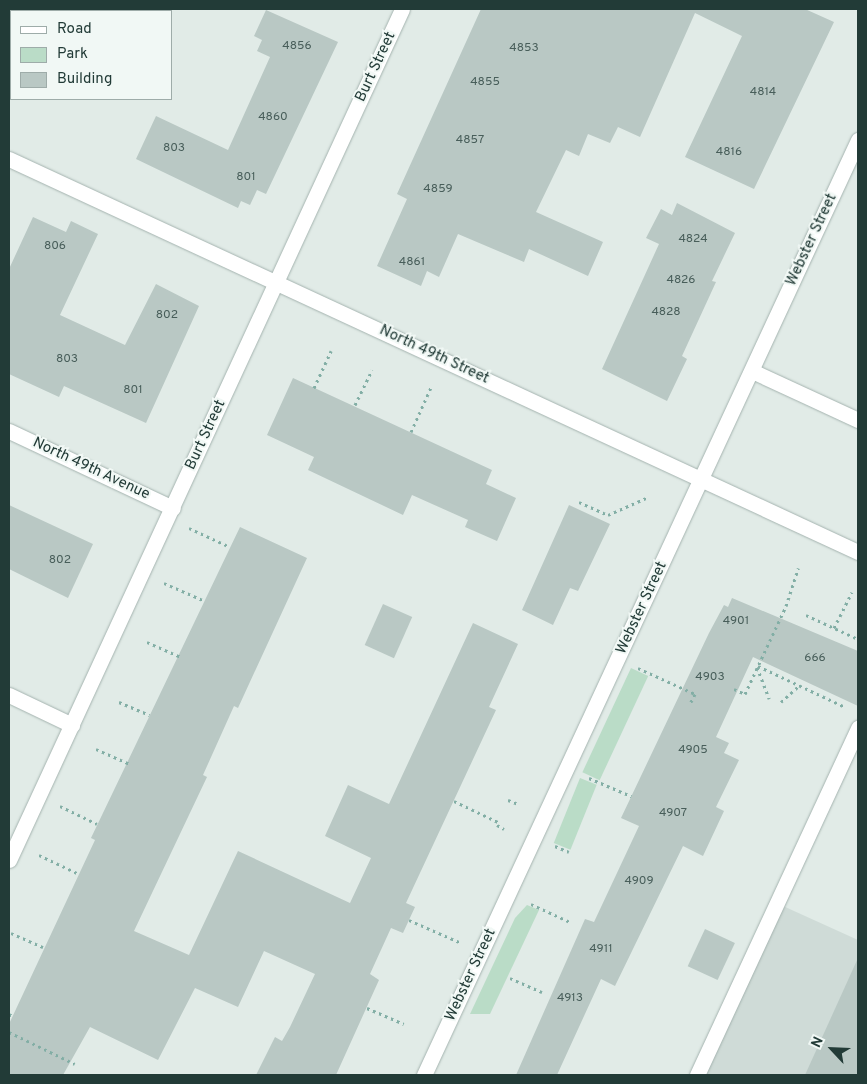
<!DOCTYPE html>
<style>
body{margin:0}
#map{position:relative;width:867px;height:1084px;overflow:hidden;background:#e1ebe7;font-family:Overpass,sans-serif}
div>[style]{position:absolute}
[style*='--x']{left:calc(var(--x)*1px);top:calc(var(--y)*1px);width:calc(var(--w)*1px);rotate:calc(var(--a)*1deg)}
.built>*{inset:0;background:#cfdbd7}
.green>*{inset:0;background:#badcc7;transform-origin:0 0}
.building>*{inset:0;background:#b9c8c4;transform-origin:0 0}
.path>*{height:3px;margin-top:-1.5px;transform-origin:0;background:repeating-linear-gradient(90deg,#82aea5 0 2.5px,transparent 0 6.5px)}
.roads{filter:drop-shadow(0 0 1px #a4b3af) drop-shadow(0 0 1px #a4b3af)}
.minor>*{height:15px;margin:-7.5px;padding:0 7.5px;transform-origin:7.5px;border-radius:7.5px;background:#fff}
span{translate:-50% -50%;white-space:nowrap;text-align:center;line-height:1.15;-webkit-text-stroke:4px #f1f8f5;paint-order:stroke}
.number-label{font-size:12px;color:#485e5a}
.number-label span{-webkit-text-stroke-width:0}
.street-label{font-size:15px;color:#223b37}
.frame{position:absolute;inset:0;border:10px solid #223b37;pointer-events:none}
.legend{position:absolute;left:10px;top:10px;width:162px;height:90px;box-sizing:border-box;background:#f1f8f5;border:1px solid #9eaca9;margin:0;padding:6px 9px;list-style:none;font-size:15px;color:#223b37}
.legend li{display:flex;align-items:center;gap:10px;height:25px}
.legend b{width:25px;border:1px solid #9eaca9}
.north{position:absolute;left:807px;top:1024px;width:50px;height:50px;-webkit-text-stroke:4px #f1f8f5;paint-order:stroke;rotate:295deg;font-size:14px;font-weight:700;line-height:20px;text-align:center;color:#223b37}
.north::after{content:'';display:block;margin:auto;width:18px;height:22px;background:#223b37;clip-path:polygon(50% 0,100% 100%,50% 72%,0 100%)}
</style>
<div id="map">
<div class="built">
<i style="clip-path:polygon(783px 906px,858px 940px,858px 1075px,705px 1075px)"></i>
</div>
<div class="green">
<i style="left:631px;top:668px;width:19px;height:115px;rotate:25deg"></i>
<i style="left:580px;top:778px;width:18px;height:70px;rotate:22deg"></i>
<i style="clip-path:polygon(527px 905px,539px 910px,490px 1014px,470px 1014px,515px 918px)"></i>
</div>
<div class="building">
<i style="clip-path:polygon(481px 9px,805px 9px,834px 22px,754px 189px,685px 157px,742px 36px,695px 13px,640px 137px,618px 127px,610px 143px,588px 134px,579px 156px,566px 150px,536px 212px,603px 242px,588px 276px,529px 249px,524px 262px,458px 234px,439px 277px,427px 271px,421px 286px,377px 266px,407px 199px,397px 194px)"></i>
<i style="clip-path:polygon(266px 10px,338px 42px,266px 194px,257px 190px,250px 205px,241px 201px,238px 208px,136px 159px,156px 116px,228px 150px,270px 57px,257px 51px,262px 40px,254px 36px)"></i>
<i style="clip-path:polygon(677px 203px,735px 233px,712px 281px,716px 282px,682px 356px,687px 359px,667px 401px,602px 369px,659px 244px,646px 238px,661px 209px,672px 215px)"></i>
<i style="clip-path:polygon(33px 217px,66px 232px,71px 221px,98px 234px,60px 315px,125px 345px,156px 284px,199px 306px,146px 423px,64px 386px,59px 397px,9px 374px,9px 269px)"></i>
<i style="clip-path:polygon(293px 378px,492px 470px,486px 484px,516px 498px,497px 541px,465px 527px,468px 520px,412px 495px,403px 515px,308px 470px,314px 457px,267px 435px)"></i>
<i style="clip-path:polygon(9px 505px,93px 544px,68px 598px,9px 569px)"></i>
<i style="clip-path:polygon(569px 505px,610px 524px,578px 591px,570px 588px,553px 625px,522px 610px)"></i>
<i style="clip-path:polygon(240px 527px,307px 558px,238px 708px,234px 706px,203px 775px,207px 777px,134px 931px,189px 955px,238px 851px,350px 903px,371px 858px,325px 836px,348px 785px,389px 804px,473px 623px,518px 644px,489px 707px,496px 710px,406px 903px,415px 907px,403px 933px,391px 928px,370px 974px,379px 980px,336px 1075px,256px 1075px,275px 1037px,282px 1041px,290px 1027px,315px 974px,264px 951px,238px 1007px,195px 988px,158px 1060px,90px 1027px,63px 1075px,9px 1075px,9px 1024px,95px 840px,91px 838px)"></i>
<i style="clip-path:polygon(732px 598px,858px 651px,858px 706px,753px 657px,716px 737px,729px 743px,724px 753px,739px 760px,716px 807px,724px 811px,703px 856px,683px 846px,615px 986px,601px 979px,557px 1075px,516px 1075px,585px 919px,594px 922px,639px 826px,621px 818px,709px 633px,724px 605px,728px 607px)"></i>
<i style="left:383px;top:604px;width:32px;height:45px;rotate:24deg"></i>
<i style="left:705px;top:929px;width:33px;height:41px;rotate:25deg"></i>
<i style="clip-path:polygon(858px 958px,858px 1075px,805px 1075px)"></i>
</div>
<div class="path">
<i style="--x:314;--y:388;--w:41;--a:-65.3"></i>
<i style="--x:355;--y:405;--w:39;--a:-64"></i>
<i style="--x:411;--y:432;--w:51;--a:-65.9"></i>
<i style="--x:579;--y:502;--w:32;--a:24"></i>
<i style="--x:608;--y:515;--w:42;--a:-24.1"></i>
<i style="--x:189;--y:528;--w:45;--a:24.9"></i>
<i style="--x:164;--y:583;--w:45;--a:23.7"></i>
<i style="--x:806;--y:615;--w:57;--a:24.8"></i>
<i style="--x:834;--y:628;--w:40;--a:-63.4"></i>
<i style="--x:147;--y:642;--w:36;--a:24"></i>
<i style="--x:758;--y:666;--w:96;--a:25.2"></i>
<i style="--x:757;--y:667;--w:34;--a:69"></i>
<i style="--x:638;--y:668;--w:63;--a:24.5"></i>
<i style="--x:695;--y:694;--w:11;--a:117"></i>
<i style="--x:734;--y:689;--w:12;--a:24"></i>
<i style="--x:745;--y:694;--w:97;--a:-65"></i>
<i style="--x:786;--y:606;--w:40;--a:-72"></i>
<i style="--x:119;--y:702;--w:33;--a:23"></i>
<i style="--x:781;--y:702;--w:24;--a:-42"></i>
<i style="--x:96;--y:749;--w:36;--a:24"></i>
<i style="--x:589;--y:778;--w:46;--a:23.2"></i>
<i style="--x:508;--y:800;--w:9;--a:21"></i>
<i style="--x:454;--y:801;--w:49;--a:25.5"></i>
<i style="--x:60;--y:806;--w:41;--a:25.9"></i>
<i style="--x:497;--y:825;--w:8;--a:30"></i>
<i style="--x:555;--y:846;--w:15;--a:23"></i>
<i style="--x:39;--y:855;--w:44;--a:25.4"></i>
<i style="--x:531;--y:904;--w:45;--a:24.9"></i>
<i style="--x:409;--y:920;--w:55;--a:23.7"></i>
<i style="--x:11;--y:933;--w:35;--a:24"></i>
<i style="--x:510;--y:978;--w:35;--a:24"></i>
<i style="--x:367;--y:1008;--w:40;--a:23.4"></i>
<i style="--x:9;--y:1014;--w:4;--a:27"></i>
<i style="--x:9;--y:1032;--w:73;--a:25.9"></i>
</div>
<div class="roads">
<div class="minor">
<i style="--x:9;--y:159;--w:936;--a:24.84"></i>
<i style="--x:752;--y:371;--w:117;--a:24.8"></i>
<i style="--x:9;--y:431;--w:181;--a:25.2"></i>
<i style="--x:9;--y:695;--w:70;--a:25.5"></i>
<i style="--x:9;--y:860;--w:937;--a:-65.21"></i>
<i style="--x:424;--y:1075;--w:1031;--a:-65.1"></i>
<i style="--x:697;--y:1075;--w:383;--a:-65.1"></i>
</div>
</div>
<div class="number-label">
<span style="left:297px;top:47px">4856</span>
<span style="left:524px;top:49px">4853</span>
<span style="left:485px;top:83px">4855</span>
<span style="left:763px;top:93px">4814</span>
<span style="left:273px;top:118px">4860</span>
<span style="left:470px;top:141px">4857</span>
<span style="left:174px;top:149px">803</span>
<span style="left:729px;top:153px">4816</span>
<span style="left:246px;top:178px">801</span>
<span style="left:438px;top:190px">4859</span>
<span style="left:693px;top:240px">4824</span>
<span style="left:55px;top:247px">806</span>
<span style="left:412px;top:263px">4861</span>
<span style="left:681px;top:281px">4826</span>
<span style="left:666px;top:313px">4828</span>
<span style="left:167px;top:316px">802</span>
<span style="left:67px;top:360px">803</span>
<span style="left:133px;top:391px">801</span>
<span style="left:60px;top:561px">802</span>
<span style="left:736px;top:622px">4901</span>
<span style="left:815px;top:659px">666</span>
<span style="left:710px;top:678px">4903</span>
<span style="left:693px;top:751px">4905</span>
<span style="left:673px;top:814px">4907</span>
<span style="left:639px;top:882px">4909</span>
<span style="left:601px;top:950px">4911</span>
<span style="left:570px;top:999px">4913</span>
</div>
<div class="street-label">
<span style="left:376px;top:67px;rotate:-65deg">Burt Street</span>
<span style="left:812px;top:240px;rotate:-65deg">Webster Street</span>
<span style="left:434px;top:355px;rotate:25deg">North 49th Street</span>
<span style="left:206px;top:435px;rotate:-65deg">Burt Street</span>
<span style="left:91px;top:469px;rotate:25deg">North 49th Avenue</span>
<span style="left:642px;top:608px;rotate:-65deg">Webster Street</span>
<span style="left:471px;top:975px;rotate:-65deg">Webster Street</span>
</div>
<div class="frame"></div>
<ul class="legend">
<li><b style="height:6px;background:#fff"></b>Road</li>
<li><b style="height:14px;background:#badcc7"></b>Park</li>
<li><b style="height:14px;background:#b9c8c4"></b>Building</li>
</ul>
<div class="north">N</div>
</div>
